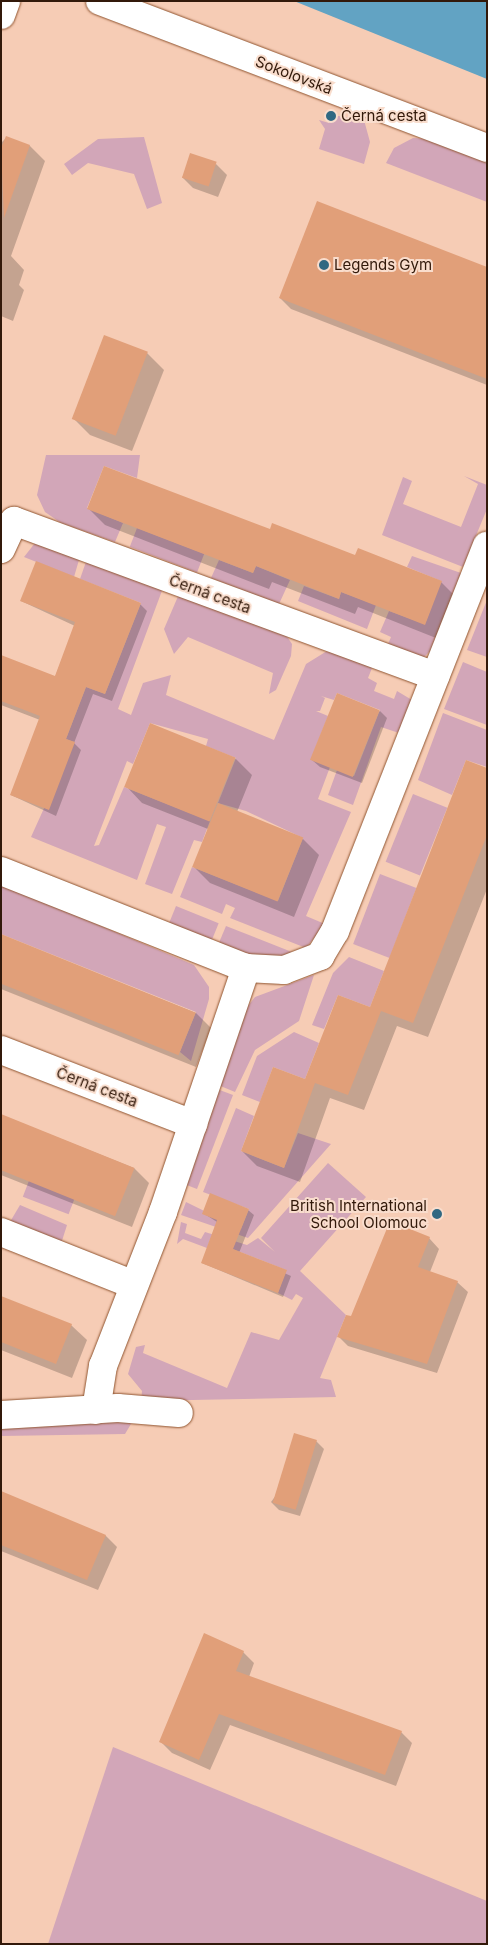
<!DOCTYPE html>
<meta charset="utf-8">
<style>
body{margin:0}
#map{position:relative;width:488px;height:1945px;overflow:hidden;background:#f6ccb5;font-family:Inter,sans-serif}
div>[style]{position:absolute}
[style*='--x']{left:calc(var(--x)*1px);top:calc(var(--y)*1px);width:calc(var(--w)*1px);rotate:calc(var(--a)*1deg)}
.green>*{inset:0;background:#d2a6b8;transform-origin:0 0}
.water>*{inset:0;background:#62a3c3}
.shadow>*{inset:0;background:#0003}
.building>*{inset:0;background:#e19f79;transform-origin:0 0}
.roads{filter:drop-shadow(0 0 1px #905530) drop-shadow(0 0 1px #905530)}
.street>*{height:28px;margin:-14px;padding:0 14px;transform-origin:14px;border-radius:14px;background:#fff}
.secondary>*{height:28px;margin:-14px;padding:0 14px;transform-origin:14px;border-radius:14px;background:#fff}
.dots>*{width:14px;height:14px;translate:-50% -50%;box-sizing:border-box;border:2px solid #f9ddcd;border-radius:50%}
span{translate:-50% -50%;white-space:nowrap;text-align:center;line-height:1.15;-webkit-text-stroke:4px #f9ddcd;paint-order:stroke}
.street-label{font-size:15px;color:#32190a}
.poi-label{font-size:15px;color:#32190a}
.left{translate:0 -50%;text-align:left}
.right{translate:-100% -50%;text-align:right}
.frame{position:absolute;inset:0;border:2px solid #32190a;pointer-events:none}
</style>
<div id="map">
<div class="green">
<i style="clip-path:polygon(332px 115px,364px 120px,370px 142px,364px 164px,319px 149px,325px 129px,319px 120px,329px 123px)"></i>
<i style="clip-path:polygon(144px 137px,162px 203px,147px 209px,134px 174px,88px 163px,72px 175px,64px 164px,98px 139px)"></i>
<i style="clip-path:polygon(413px 138px,428px 139px,487px 162px,487px 202px,386px 163px,394px 148px)"></i>
<i style="clip-path:polygon(46px 455px,140px 455px,137px 478px,104px 466px,87px 508px,123px 523px,115px 542px,61px 523px,45px 512px,37px 495px)"></i>
<i style="clip-path:polygon(464px 476px,487px 485px,487px 509px,463px 567px,382px 535px,403px 477px,412px 481px,403px 504px,461px 527px,478px 484px)"></i>
<i style="left:137px;top:528px;width:72px;height:20px;rotate:21deg"></i>
<i style="clip-path:polygon(35px 543px,81px 553px,74px 577px,24px 557px)"></i>
<i style="clip-path:polygon(88px 556px,163px 588px,118px 709px,131px 715px,143px 683px,171px 675px,166px 695px,274px 740px,306px 664px,327px 651px,374px 663px,368px 678px,377px 683px,374px 691px,394px 699px,397px 691px,412px 700px,399px 733px,381px 727px,353px 805px,328px 795px,337px 770px,354px 776px,380px 710px,337px 693px,334px 700px,321px 696px,325px 698px,320px 711px,316px 711px,328px 716px,311px 759px,330px 767px,318px 799px,351px 812px,306px 916px,325px 924px,306px 948px,230px 918px,235px 908px,226px 904px,222px 914px,180px 897px,192px 867px,278px 901px,303px 838px,246px 811px,218px 803px,236px 758px,206px 746px,208px 739px,150px 723px,133px 764px,127px 761px,94px 846px,99px 845px,124px 787px,210px 821px,202px 842px,194px 840px,172px 894px,145px 884px,166px 827px,157px 824px,137px 880px,31px 837px,74px 742px,66px 739px,86px 687px,105px 694px,141px 603px,80px 579px)"></i>
<i style="clip-path:polygon(412px 556px,461px 573px,433px 648px,423px 658px,386px 649px,391px 637px,380px 632px,389px 611px,425px 624px,441px 581px,407px 567px)"></i>
<i style="clip-path:polygon(219px 560px,253px 573px,256px 566px,290px 580px,279px 604px,211px 578px)"></i>
<i style="clip-path:polygon(304px 586px,339px 599px,341px 592px,376px 605px,367px 629px,298px 601px)"></i>
<i style="clip-path:polygon(179px 594px,284px 632px,292px 644px,291px 656px,276px 690px,269px 694px,273px 673px,188px 637px,174px 654px,164px 629px)"></i>
<i style="clip-path:polygon(487px 600px,487px 657px,467px 650px)"></i>
<i style="clip-path:polygon(463px 662px,487px 672px,487px 725px,444px 709px)"></i>
<i style="clip-path:polygon(443px 713px,487px 730px,487px 767px,466px 760px,452px 795px,418px 780px)"></i>
<i style="left:413px;top:794px;width:37px;height:73px;rotate:22deg"></i>
<i style="left:380px;top:874px;width:39px;height:75px;rotate:21deg"></i>
<i style="clip-path:polygon(1px 884px,194px 965px,209px 987px,209px 999px,191px 1061px,180px 1052px,196px 1012px,1px 934px)"></i>
<i style="left:176px;top:906px;width:46px;height:20px;rotate:22deg"></i>
<i style="clip-path:polygon(226px 926px,297px 954px,264px 960px,218px 945px)"></i>
<i style="clip-path:polygon(349px 957px,384px 971px,370px 1007px,338px 995px,324px 1029px,312px 1025px,333px 973px)"></i>
<i style="clip-path:polygon(314px 975px,299px 1021px,255px 1050px,235px 1092px,218px 1085px,244px 1011px,255px 997px)"></i>
<i style="clip-path:polygon(294px 1032px,319px 1043px,305px 1079px,273px 1067px,260px 1102px,242px 1095px,257px 1056px)"></i>
<i style="clip-path:polygon(217px 1089px,233px 1095px,197px 1189px,184px 1184px)"></i>
<i style="clip-path:polygon(236px 1108px,254px 1116px,241px 1151px,284px 1168px,298px 1133px,331px 1144px,248px 1238px,181px 1215px,186px 1202px,241px 1229px,249px 1209px,203px 1192px)"></i>
<i style="clip-path:polygon(328px 1163px,366px 1197px,300px 1271px,346px 1315px,320px 1378px,331px 1380px,336px 1397px,141px 1401px,142px 1391px,128px 1374px,136px 1347px,145px 1345px,143px 1353px,227px 1388px,251px 1332px,279px 1340px,303px 1298px,296px 1294px,292px 1300px,278px 1293px,286px 1270px,210px 1240px,207px 1248px,183px 1239px,177px 1244px,181px 1222px,187px 1224px,185px 1233px,201px 1239px,205px 1232px,247px 1245px,258px 1238px,275px 1252px,261px 1238px)"></i>
<i style="left:30px;top:1178px;width:49px;height:20px;rotate:21deg"></i>
<i style="clip-path:polygon(20px 1205px,67px 1225px,60px 1247px,7px 1227px)"></i>
<i style="clip-path:polygon(1px 1419px,134px 1419px,125px 1434px,1px 1436px)"></i>
<i style="clip-path:polygon(113px 1747px,487px 1901px,487px 1944px,48px 1944px)"></i>
</div>
<div class="water">
<i style="clip-path:polygon(294px 1px,487px 1px,487px 79px)"></i>
</div>
<div class="shadow">
<i style="clip-path:polygon(6px 138px,30px 146px,45px 161px,11px 256px,24px 270px,19px 285px,24px 290px,13px 321px,1px 316px,1px 143px)"></i>
<i style="clip-path:polygon(216px 164px,227px 175px,218px 197px,193px 188px,182px 177px)"></i>
<i style="clip-path:polygon(487px 269px,487px 385px,291px 309px,280px 298px)"></i>
<i style="clip-path:polygon(147px 353px,164px 370px,132px 451px,90px 435px,74px 419px)"></i>
<i style="clip-path:polygon(88px 508px,270px 531px,441px 582px,457px 598px,441px 640px,358px 607px,355px 614px,272px 582px,269px 589px,105px 525px)"></i>
<i style="clip-path:polygon(21px 601px,140px 604px,147px 611px,112px 701px,93px 694px,74px 743px,81px 750px,56px 816px,11px 795px,40px 720px,1px 705px,1px 656px,55px 677px,75px 626px)"></i>
<i style="clip-path:polygon(380px 711px,387px 718px,362px 783px,320px 767px,312px 760px)"></i>
<i style="clip-path:polygon(235px 758px,252px 775px,237px 812px,303px 839px,319px 855px,294px 917px,210px 883px,194px 867px,208px 829px,142px 803px,126px 786px)"></i>
<i style="clip-path:polygon(487px 769px,487px 889px,428px 1037px,397px 1026px,364px 1110px,330px 1098px,300px 1182px,257px 1166px,242px 1151px,371px 1008px)"></i>
<i style="clip-path:polygon(1px 936px,196px 1013px,211px 1028px,196px 1067px,1px 989px)"></i>
<i style="clip-path:polygon(1px 1115px,134px 1168px,149px 1183px,132px 1227px,1px 1175px)"></i>
<i style="clip-path:polygon(248px 1210px,254px 1215px,239px 1253px,291px 1276px,283px 1297px,202px 1263px,217px 1222px,203px 1213px)"></i>
<i style="clip-path:polygon(429px 1238px,439px 1249px,430px 1272px,457px 1282px,468px 1292px,437px 1373px,348px 1346px,338px 1336px)"></i>
<i style="clip-path:polygon(1px 1297px,71px 1325px,87px 1340px,72px 1378px,1px 1350px)"></i>
<i style="clip-path:polygon(316px 1441px,324px 1449px,300px 1516px,279px 1510px,271px 1502px)"></i>
<i style="clip-path:polygon(1px 1492px,106px 1536px,117px 1547px,98px 1590px,1px 1551px)"></i>
<i style="clip-path:polygon(243px 1652px,254px 1663px,249px 1677px,401px 1732px,412px 1743px,396px 1786px,230px 1725px,210px 1770px,172px 1753px,161px 1742px)"></i>
</div>
<div class="building">
<i style="clip-path:polygon(6px 136px,30px 145px,4px 218px,1px 148px)"></i>
<i style="left:190px;top:153px;width:28px;height:26px;rotate:18deg"></i>
<i style="clip-path:polygon(317px 201px,487px 267px,487px 379px,279px 298px)"></i>
<i style="left:104px;top:335px;width:47px;height:90px;rotate:21deg"></i>
<i style="clip-path:polygon(104px 466px,270px 529px,272px 523px,355px 555px,358px 548px,442px 581px,425px 625px,341px 592px,339px 599px,256px 566px,253px 573px,87px 509px)"></i>
<i style="clip-path:polygon(36px 561px,141px 603px,105px 694px,86px 687px,66px 739px,75px 742px,49px 810px,10px 795px,40px 716px,1px 701px,1px 655px,55px 676px,75px 622px,20px 601px)"></i>
<i style="left:337px;top:693px;width:46px;height:72px;rotate:22deg"></i>
<i style="left:150px;top:723px;width:92px;height:69px;rotate:22deg"></i>
<i style="clip-path:polygon(466px 760px,487px 768px,487px 835px,413px 1023px,381px 1011px,348px 1095px,315px 1083px,284px 1168px,241px 1151px,273px 1067px,305px 1079px,338px 995px,370px 1007px)"></i>
<i style="left:218px;top:803px;width:92px;height:69px;rotate:22deg"></i>
<i style="left:1px;top:934px;width:210px;height:46px;rotate:22deg"></i>
<i style="left:1px;top:1114px;width:144px;height:52px;rotate:22deg"></i>
<i style="clip-path:polygon(210px 1193px,249px 1209px,233px 1249px,287px 1270px,278px 1293px,201px 1263px,217px 1220px,202px 1214px)"></i>
<i style="clip-path:polygon(390px 1221px,430px 1237px,418px 1267px,458px 1281px,427px 1364px,337px 1337px,346px 1315px,351px 1316px)"></i>
<i style="clip-path:polygon(1px 1296px,72px 1324px,56px 1364px,1px 1342px)"></i>
<i style="left:294px;top:1433px;width:24px;height:73px;rotate:17deg"></i>
<i style="clip-path:polygon(1px 1491px,106px 1535px,87px 1580px,1px 1545px)"></i>
<i style="clip-path:polygon(204px 1633px,244px 1651px,236px 1671px,402px 1731px,385px 1775px,219px 1714px,199px 1760px,159px 1742px)"></i>
</div>
<div class="roads">
<div class="street">
<i style="--x:1;--y:15;--w:15;--a:-70"></i>
<i style="--x:1;--y:549;--w:31;--a:-65"></i>
<i style="--x:14;--y:521;--w:449;--a:20.2"></i>
<i style="--x:1;--y:871;--w:264;--a:21.6"></i>
<i style="--x:246;--y:968;--w:38;--a:3"></i>
<i style="--x:284;--y:970;--w:39;--a:-21"></i>
<i style="--x:320;--y:956;--w:29;--a:-59"></i>
<i style="--x:335;--y:931;--w:414;--a:-68.5"></i>
<i style="--x:1;--y:1050;--w:206;--a:21.1"></i>
<i style="--x:1;--y:1232;--w:143;--a:21.7"></i>
<i style="--x:96;--y:1410;--w:45;--a:-81"></i>
<i style="--x:103;--y:1366;--w:165;--a:-68.7"></i>
<i style="--x:163;--y:1212;--w:258;--a:-71.2"></i>
<i style="--x:1;--y:1415;--w:117;--a:-3.4"></i>
<i style="--x:118;--y:1408;--w:61;--a:4.7"></i>
</div>
<div class="secondary">
<i style="--x:100;--y:1;--w:414;--a:20.8"></i>
</div>
</div>
<div class="dots">
<i style="left:331px;top:116px;background:#306882"></i>
<i style="left:324px;top:265px;background:#306882"></i>
<i style="left:437px;top:1214px;background:#306882"></i>
</div>
<div class="street-label">
<span style="left:294px;top:75px;rotate:21deg">Sokolovská</span>
<span style="left:210px;top:594px;rotate:20deg">Černá cesta</span>
<span style="left:97px;top:1087px;rotate:21deg">Černá cesta</span>
</div>
<div class="poi-label">
<span class="left" style="left:341px;top:116px">Černá cesta</span>
<span class="left" style="left:334px;top:265px">Legends Gym</span>
<span class="right" style="left:427px;top:1214px">British International<br>School Olomouc</span>
</div>
<div class="frame"></div>
</div>
